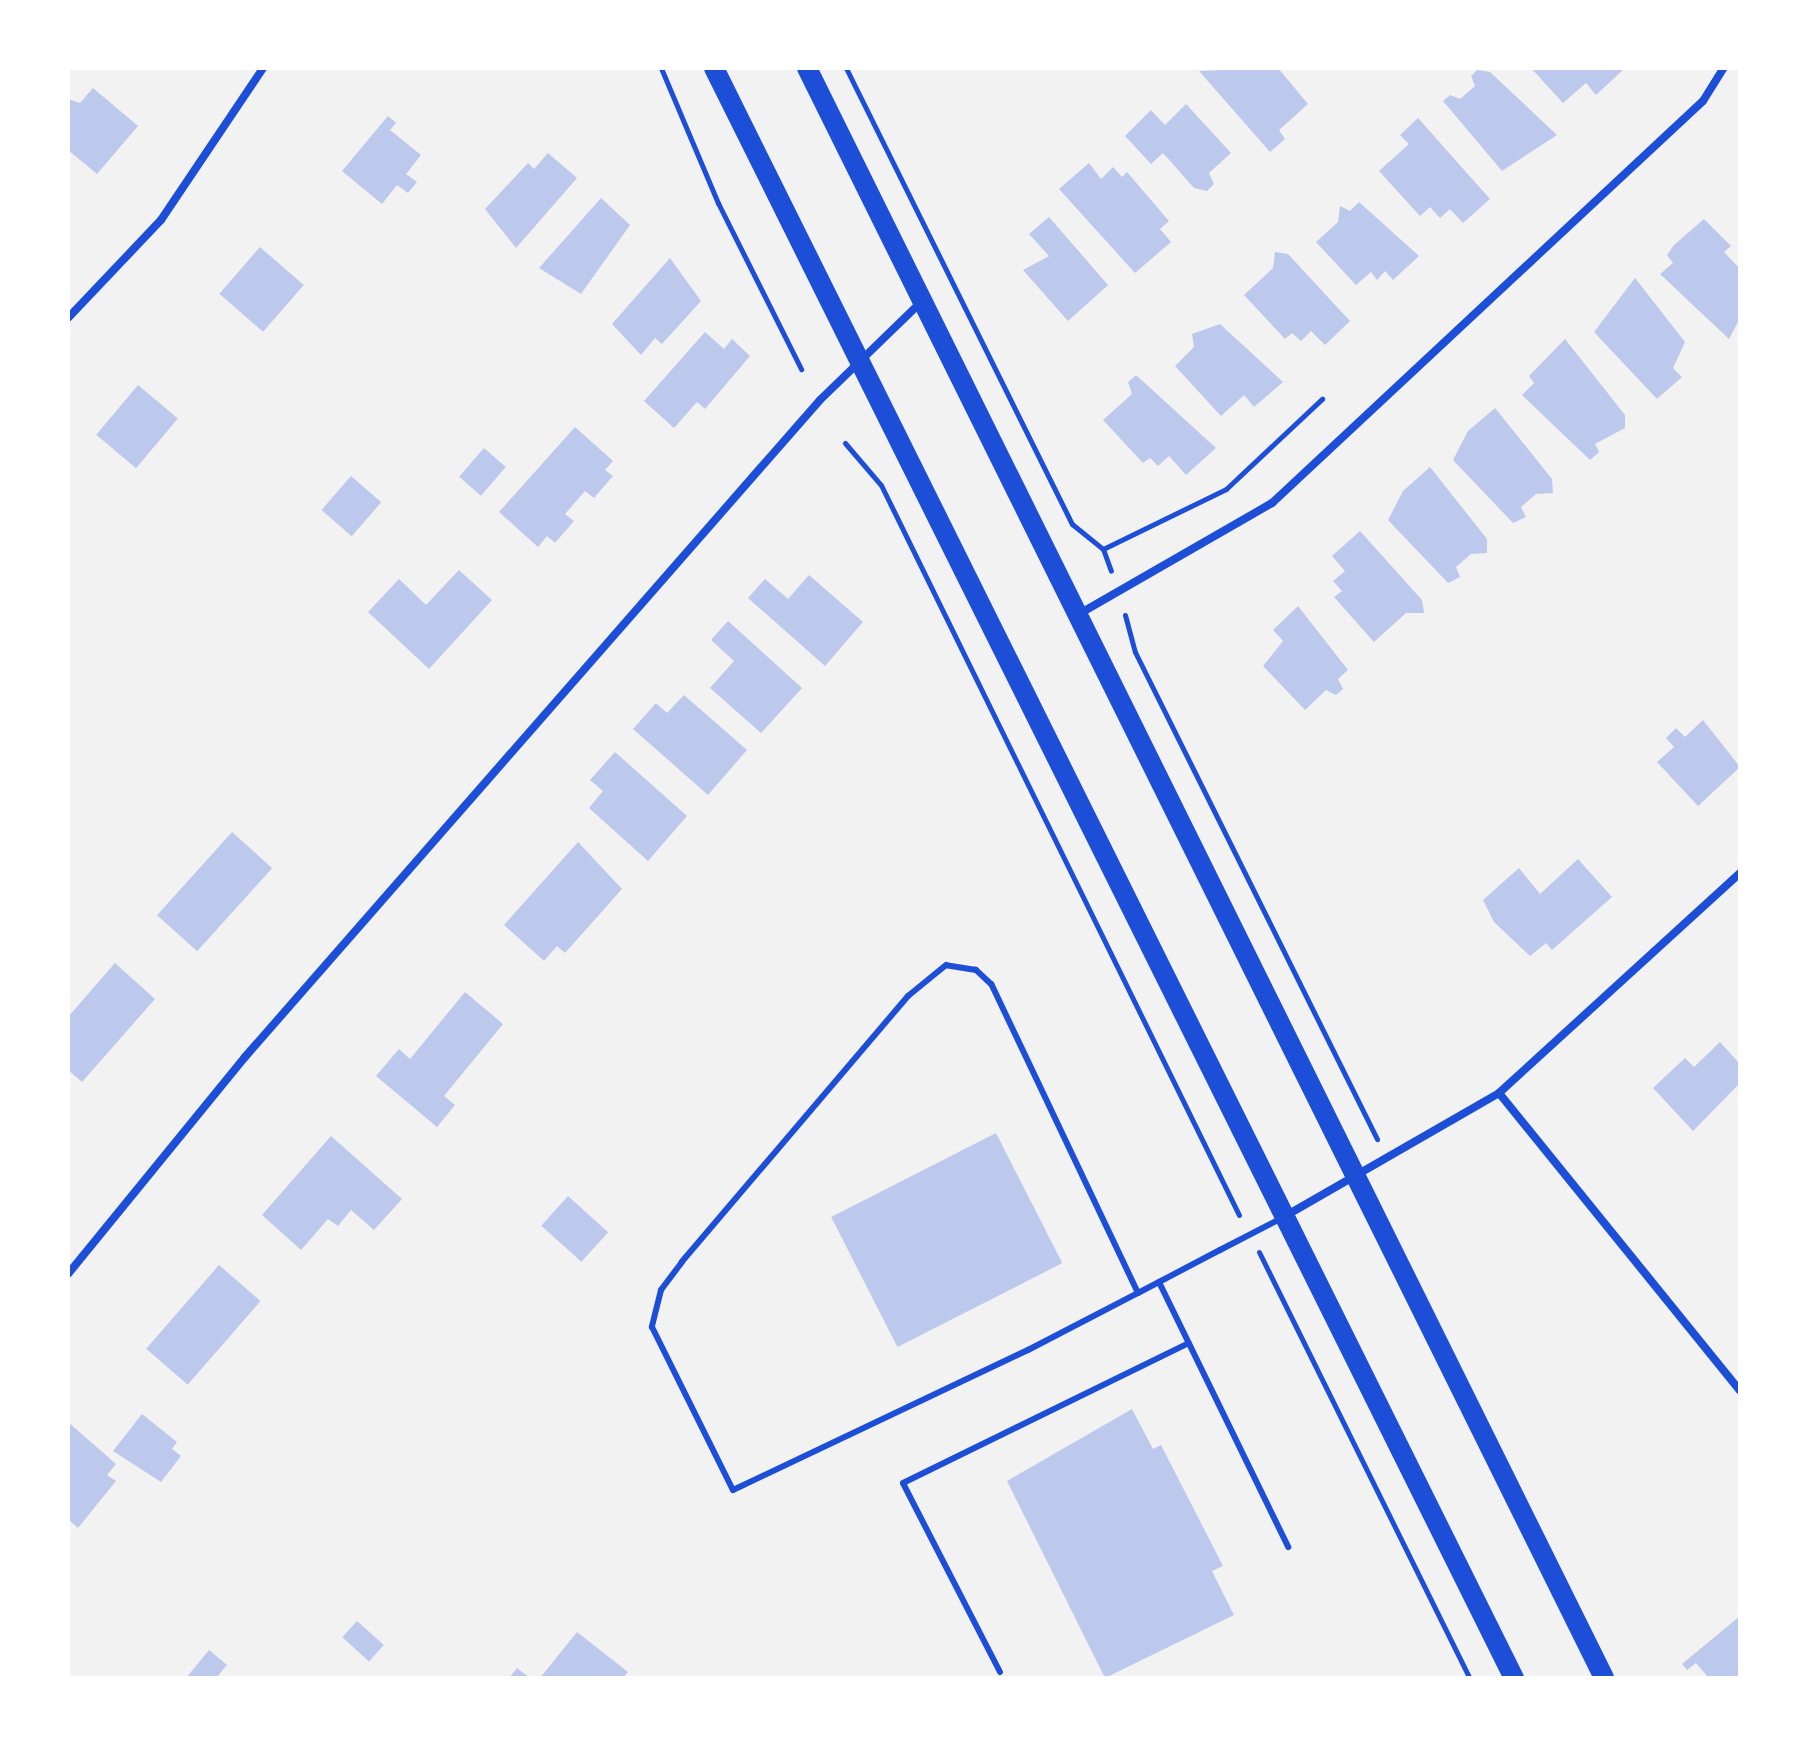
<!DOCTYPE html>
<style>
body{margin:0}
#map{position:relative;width:1808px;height:1746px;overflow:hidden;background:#f2f2f2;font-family:Manrope,sans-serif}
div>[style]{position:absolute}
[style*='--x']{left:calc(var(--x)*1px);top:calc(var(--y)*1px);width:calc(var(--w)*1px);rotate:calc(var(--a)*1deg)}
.building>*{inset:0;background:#bdc9ec;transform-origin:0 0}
.path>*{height:5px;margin:-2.5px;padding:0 2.5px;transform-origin:2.5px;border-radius:2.5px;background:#1d4ed8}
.service>*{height:6px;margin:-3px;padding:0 3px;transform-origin:3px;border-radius:3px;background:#1d4ed8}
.minor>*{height:8px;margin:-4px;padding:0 4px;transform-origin:4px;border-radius:4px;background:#1d4ed8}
.primary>*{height:20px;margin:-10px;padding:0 10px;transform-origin:10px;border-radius:10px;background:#1d4ed8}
span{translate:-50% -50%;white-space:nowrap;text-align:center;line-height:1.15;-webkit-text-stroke:8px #fff;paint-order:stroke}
.frame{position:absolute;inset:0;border:70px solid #fff;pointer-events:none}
</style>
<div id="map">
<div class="building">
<i style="clip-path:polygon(1278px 68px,1308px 104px,1279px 130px,1285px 139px,1270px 152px,1199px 71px)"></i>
<i style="clip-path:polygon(1531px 68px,1625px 68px,1596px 95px,1586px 83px,1563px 103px)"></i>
<i style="clip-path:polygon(1477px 70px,1490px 72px,1557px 135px,1502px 171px,1443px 101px,1450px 95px,1460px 99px,1475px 86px,1471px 76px)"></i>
<i style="clip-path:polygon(93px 88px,138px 126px,97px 174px,68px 150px,68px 99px,80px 103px)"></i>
<i style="clip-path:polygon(1186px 104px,1231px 153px,1209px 173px,1214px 184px,1207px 191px,1194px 188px,1163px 153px,1151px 164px,1125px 136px,1151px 110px,1165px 125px)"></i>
<i style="clip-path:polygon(388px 116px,396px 123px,390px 130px,421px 155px,406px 174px,417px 182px,408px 193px,397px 185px,382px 204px,342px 171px)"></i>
<i style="clip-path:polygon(1418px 118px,1490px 199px,1463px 223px,1450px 209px,1440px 218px,1430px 207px,1420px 216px,1379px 171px,1409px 144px,1400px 135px)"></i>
<i style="clip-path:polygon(548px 153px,577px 178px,516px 248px,485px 209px,528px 163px,534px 169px)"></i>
<i style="clip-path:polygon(1089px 163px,1101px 179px,1113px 167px,1122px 177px,1127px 172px,1169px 221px,1160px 229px,1171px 242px,1135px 273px,1059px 189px)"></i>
<i style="clip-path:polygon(601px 198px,630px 225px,581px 294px,539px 268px)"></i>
<i style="clip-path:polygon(1359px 202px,1419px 256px,1393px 280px,1385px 271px,1377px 280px,1371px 272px,1356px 285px,1316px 242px,1338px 222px,1340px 206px,1350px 211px)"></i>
<i style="clip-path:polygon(1049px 217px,1108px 285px,1068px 321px,1023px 270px,1049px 256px,1029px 234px)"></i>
<i style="clip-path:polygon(1704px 219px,1731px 246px,1724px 252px,1740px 269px,1740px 318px,1729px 339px,1660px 274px,1673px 263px,1667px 255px,1674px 245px)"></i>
<i style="left:260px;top:247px;width:58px;height:62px;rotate:41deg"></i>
<i style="clip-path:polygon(1275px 252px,1288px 254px,1350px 321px,1325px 345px,1311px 331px,1301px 341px,1292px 333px,1285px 339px,1244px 295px,1273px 268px)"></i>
<i style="clip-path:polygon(670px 258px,701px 301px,662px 344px,655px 338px,641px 355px,612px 324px)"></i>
<i style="clip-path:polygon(1635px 278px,1685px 342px,1673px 368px,1682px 377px,1657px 399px,1594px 332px)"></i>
<i style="clip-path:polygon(1220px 324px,1283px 382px,1254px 407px,1244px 395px,1221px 416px,1175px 366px,1194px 347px,1192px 334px)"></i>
<i style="clip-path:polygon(705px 332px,724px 349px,732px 339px,750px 356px,705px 409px,697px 402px,674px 428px,644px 401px)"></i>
<i style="clip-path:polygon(1565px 339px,1625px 415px,1625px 428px,1595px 444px,1599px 452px,1590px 460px,1522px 395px,1534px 383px,1529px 376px)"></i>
<i style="clip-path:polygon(1136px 375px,1216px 448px,1186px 475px,1169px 456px,1158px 466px,1150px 458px,1143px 463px,1103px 420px,1132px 394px,1128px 382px)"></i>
<i style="left:138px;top:385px;width:52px;height:65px;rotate:40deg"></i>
<i style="clip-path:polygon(1495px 408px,1552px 479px,1553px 493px,1536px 494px,1521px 507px,1526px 517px,1513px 523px,1453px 460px,1468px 431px)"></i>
<i style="clip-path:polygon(575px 427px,613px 461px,605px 470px,613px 476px,594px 498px,585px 491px,565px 514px,574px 521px,555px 543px,547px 536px,538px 547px,499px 512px)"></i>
<i style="left:484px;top:448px;width:29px;height:38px;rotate:41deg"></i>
<i style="clip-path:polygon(1430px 467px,1487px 539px,1487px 553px,1471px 554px,1456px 567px,1460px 577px,1448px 583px,1388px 520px,1403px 491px)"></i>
<i style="left:351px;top:476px;width:40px;height:45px;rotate:41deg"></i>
<i style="clip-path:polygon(1360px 531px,1422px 600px,1424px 613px,1406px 613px,1374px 642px,1334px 597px,1342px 591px,1333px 581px,1345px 571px,1332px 556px)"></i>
<i style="clip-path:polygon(459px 570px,492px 600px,429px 669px,368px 612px,399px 579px,426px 605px)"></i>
<i style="clip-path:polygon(809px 575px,863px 622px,825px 666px,748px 598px,765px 579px,788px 599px)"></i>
<i style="clip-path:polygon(1298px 606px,1348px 670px,1338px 679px,1343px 689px,1336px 695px,1326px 690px,1305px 710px,1263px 666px,1283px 641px,1273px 630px)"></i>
<i style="clip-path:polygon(728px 621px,802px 688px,761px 733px,710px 688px,734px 661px,711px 640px)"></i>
<i style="clip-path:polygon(684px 695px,747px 750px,708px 795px,633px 729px,656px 703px,667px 713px)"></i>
<i style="clip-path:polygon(1703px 720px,1740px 767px,1698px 806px,1657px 762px,1674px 747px,1666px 738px,1676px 728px,1685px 737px)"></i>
<i style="clip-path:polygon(615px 752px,687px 816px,648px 861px,589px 808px,603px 791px,590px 780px)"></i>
<i style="left:232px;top:832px;width:54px;height:112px;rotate:42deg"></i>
<i style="clip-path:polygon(578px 842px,622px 889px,565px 953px,557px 946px,544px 961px,504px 925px)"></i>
<i style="clip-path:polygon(1578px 859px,1612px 897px,1552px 950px,1546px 943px,1530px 956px,1494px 922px,1483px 900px,1519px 868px,1540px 894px)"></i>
<i style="clip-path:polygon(115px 963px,155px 999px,82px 1082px,68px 1070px,68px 1017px)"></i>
<i style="clip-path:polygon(465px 992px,503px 1024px,444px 1096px,455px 1105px,437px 1127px,376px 1076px,399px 1049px,410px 1059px)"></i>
<i style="clip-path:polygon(1720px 1042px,1740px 1064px,1740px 1083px,1693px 1131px,1653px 1088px,1685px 1058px,1694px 1067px)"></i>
<i style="left:996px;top:1133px;width:146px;height:185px;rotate:63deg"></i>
<i style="clip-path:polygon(331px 1136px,402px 1199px,374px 1230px,351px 1210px,338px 1226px,328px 1219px,301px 1250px,262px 1215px)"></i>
<i style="left:568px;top:1196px;width:54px;height:40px;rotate:42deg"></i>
<i style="left:219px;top:1265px;width:55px;height:111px;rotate:41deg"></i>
<i style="clip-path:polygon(1132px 1409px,1153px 1449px,1161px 1445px,1223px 1566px,1212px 1571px,1234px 1615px,1105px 1678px,1007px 1481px)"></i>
<i style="clip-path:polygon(142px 1414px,177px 1442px,172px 1449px,181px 1456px,161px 1482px,113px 1451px)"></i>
<i style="clip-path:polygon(68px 1422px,116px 1464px,107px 1475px,116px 1481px,78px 1528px,68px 1519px)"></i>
<i style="clip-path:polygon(1740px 1616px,1740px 1678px,1709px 1678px,1696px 1663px,1687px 1670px,1682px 1664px)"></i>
<i style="left:357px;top:1621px;width:36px;height:22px;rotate:42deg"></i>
<i style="clip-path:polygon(577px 1632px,628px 1672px,623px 1678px,540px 1678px)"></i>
<i style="clip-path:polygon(209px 1650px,227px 1665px,216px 1678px,186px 1678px)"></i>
<i style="clip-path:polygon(517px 1668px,530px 1678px,509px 1678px)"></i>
</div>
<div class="path">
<i style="--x:661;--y:68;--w:147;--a:67.1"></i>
<i style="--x:718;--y:203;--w:186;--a:63.4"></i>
<i style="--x:846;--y:68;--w:509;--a:63.64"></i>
<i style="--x:1072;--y:524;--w:40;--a:39"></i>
<i style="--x:1103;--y:549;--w:137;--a:-26"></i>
<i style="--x:1226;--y:489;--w:132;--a:-43.2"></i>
<i style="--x:845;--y:443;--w:55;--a:49.4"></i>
<i style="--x:881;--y:485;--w:813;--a:63.88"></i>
<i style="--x:1103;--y:549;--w:23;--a:70"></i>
<i style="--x:1125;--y:615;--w:38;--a:75"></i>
<i style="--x:1135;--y:652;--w:544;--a:63.58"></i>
<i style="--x:1259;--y:1252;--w:475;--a:63.7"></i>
</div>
<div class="service">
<i style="--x:1159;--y:1282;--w:295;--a:64"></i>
<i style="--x:1138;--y:1293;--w:342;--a:-115.4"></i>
<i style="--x:991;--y:984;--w:21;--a:-137"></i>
<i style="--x:976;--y:970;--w:30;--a:-171"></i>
<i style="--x:946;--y:965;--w:49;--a:140.8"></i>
<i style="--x:908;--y:996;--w:349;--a:130.4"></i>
<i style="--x:682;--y:1262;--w:35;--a:127"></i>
<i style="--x:661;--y:1290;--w:38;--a:104"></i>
<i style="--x:652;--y:1327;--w:182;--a:63.6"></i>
<i style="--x:733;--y:1490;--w:327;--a:-25.4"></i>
<i style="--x:1028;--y:1350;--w:124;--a:-27.4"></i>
<i style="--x:1138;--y:1293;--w:93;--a:-27.7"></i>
<i style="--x:1220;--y:1250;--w:68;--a:-27.3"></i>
<i style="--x:1000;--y:1672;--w:212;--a:-117.2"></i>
<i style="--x:903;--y:1483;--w:318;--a:-26.1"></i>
</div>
<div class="minor">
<i style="--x:68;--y:318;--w:135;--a:-46.5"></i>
<i style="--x:161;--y:220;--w:183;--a:-56.1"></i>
<i style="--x:1079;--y:614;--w:223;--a:-29.9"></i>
<i style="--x:1272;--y:503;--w:589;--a:-43.01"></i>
<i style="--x:1703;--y:101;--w:39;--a:-58"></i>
<i style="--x:1499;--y:1093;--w:383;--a:51"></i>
<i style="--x:1287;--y:1215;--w:245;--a:-29.9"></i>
<i style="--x:1499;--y:1093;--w:326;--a:-42.4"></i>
<i style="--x:68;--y:1274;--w:280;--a:-50.8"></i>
<i style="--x:245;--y:1057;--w:873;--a:-48.81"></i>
<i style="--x:820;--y:400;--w:142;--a:-44.1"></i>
</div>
<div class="primary">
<i style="--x:714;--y:68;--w:1798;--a:63.58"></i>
<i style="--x:807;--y:68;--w:1796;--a:63.66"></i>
</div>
<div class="frame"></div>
</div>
